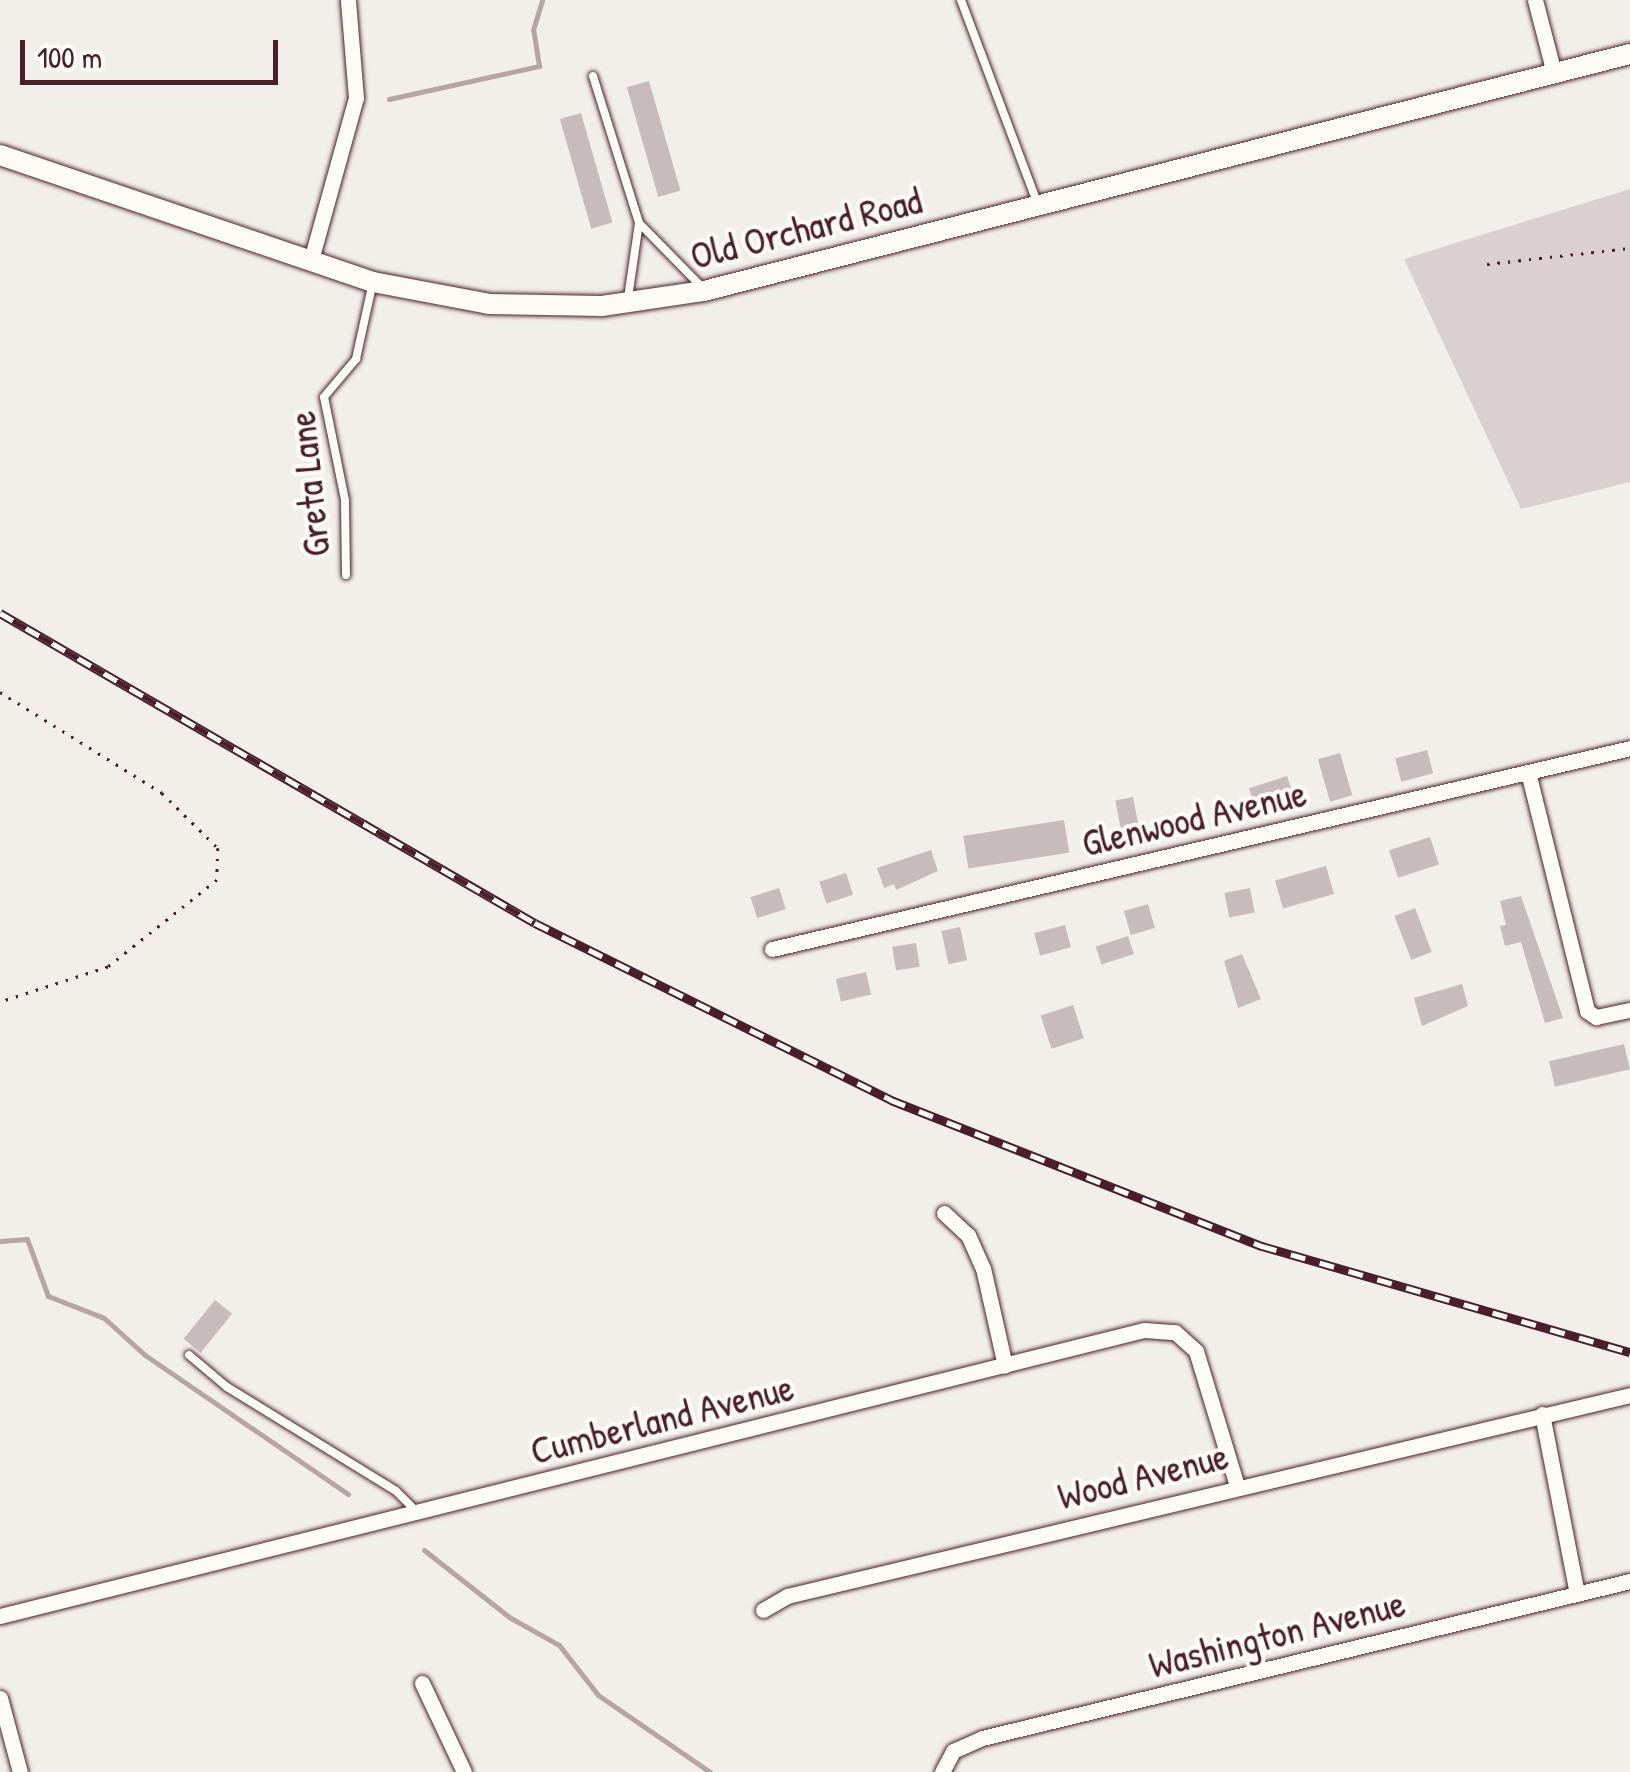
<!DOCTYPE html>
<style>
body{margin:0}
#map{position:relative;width:1630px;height:1772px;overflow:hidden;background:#f2efeb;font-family:"Patrick Hand",sans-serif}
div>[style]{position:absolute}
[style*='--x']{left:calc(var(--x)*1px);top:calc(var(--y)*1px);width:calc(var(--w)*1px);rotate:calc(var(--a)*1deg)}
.green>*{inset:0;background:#d9d0cf}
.stream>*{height:5px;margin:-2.5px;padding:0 2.5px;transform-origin:2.5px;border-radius:2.5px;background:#b7a5a6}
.building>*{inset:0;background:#c8bbbb;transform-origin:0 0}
.path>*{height:2.5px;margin-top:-1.25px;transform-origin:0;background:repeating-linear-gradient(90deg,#4a1f2b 0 2.5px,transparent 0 10.5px)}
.roads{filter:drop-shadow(0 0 2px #4a1f2b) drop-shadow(0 0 2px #4a1f2b)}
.lane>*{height:8px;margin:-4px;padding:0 4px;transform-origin:4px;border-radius:4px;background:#fdfcf7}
.street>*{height:15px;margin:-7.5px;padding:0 7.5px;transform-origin:7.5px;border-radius:7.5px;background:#fdfcf7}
.secondary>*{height:20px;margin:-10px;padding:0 10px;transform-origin:10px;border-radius:10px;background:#fdfcf7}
.rail>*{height:9px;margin-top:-4.5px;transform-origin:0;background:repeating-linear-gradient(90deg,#fdfcf7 0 15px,#4a1f2b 0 30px);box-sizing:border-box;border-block:2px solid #4a1f2b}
span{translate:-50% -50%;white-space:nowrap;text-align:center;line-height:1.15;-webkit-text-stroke:8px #fdfcf7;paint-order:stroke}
.street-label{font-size:38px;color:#4a1f2b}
.scale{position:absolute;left:20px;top:40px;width:258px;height:45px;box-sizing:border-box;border:5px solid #4a1f2b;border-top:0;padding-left:12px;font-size:30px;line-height:35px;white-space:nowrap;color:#4a1f2b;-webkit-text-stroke:8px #fdfcf7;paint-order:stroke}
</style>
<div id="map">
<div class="green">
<i style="clip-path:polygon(1630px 189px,1630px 482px,1521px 509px,1404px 259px)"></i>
</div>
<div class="stream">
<i style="--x:389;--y:99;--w:154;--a:-12.4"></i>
<i style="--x:539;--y:66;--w:36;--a:-99"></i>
<i style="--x:533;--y:30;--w:31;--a:-73"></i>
<i style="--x:0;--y:1241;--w:27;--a:-4"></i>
<i style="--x:27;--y:1239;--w:61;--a:69.8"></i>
<i style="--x:48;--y:1296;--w:60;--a:21.4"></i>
<i style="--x:104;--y:1318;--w:55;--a:42.1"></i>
<i style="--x:145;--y:1355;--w:246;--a:34.4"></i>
<i style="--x:424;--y:1550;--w:108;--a:38.2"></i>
<i style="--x:509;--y:1617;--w:57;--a:29.2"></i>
<i style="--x:559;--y:1645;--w:63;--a:52"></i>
<i style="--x:598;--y:1695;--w:136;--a:34.5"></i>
</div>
<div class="building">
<i style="left:649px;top:81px;width:114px;height:23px;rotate:74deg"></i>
<i style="left:581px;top:113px;width:114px;height:22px;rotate:74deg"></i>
<i style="left:1427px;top:750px;width:24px;height:33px;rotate:75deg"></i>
<i style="left:1340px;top:753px;width:44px;height:23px;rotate:74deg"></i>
<i style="left:1287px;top:776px;width:20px;height:40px;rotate:72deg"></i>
<i style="left:1133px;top:797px;width:37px;height:18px;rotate:79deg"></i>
<i style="left:1064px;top:820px;width:33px;height:102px;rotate:81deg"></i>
<i style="left:1430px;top:837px;width:29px;height:43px;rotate:72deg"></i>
<i style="clip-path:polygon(931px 850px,938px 871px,896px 890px,894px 884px,884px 888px,877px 868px)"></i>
<i style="left:1326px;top:866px;width:29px;height:53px;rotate:74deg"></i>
<i style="left:846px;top:873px;width:23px;height:28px;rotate:72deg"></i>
<i style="left:779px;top:888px;width:22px;height:30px;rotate:72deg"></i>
<i style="left:1250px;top:888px;width:25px;height:26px;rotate:79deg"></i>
<i style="clip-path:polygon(1521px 896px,1563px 1018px,1545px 1023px,1521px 942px,1505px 946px,1500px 926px,1506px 925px,1500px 901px)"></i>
<i style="left:1148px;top:904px;width:25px;height:25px;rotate:74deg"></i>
<i style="left:1415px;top:908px;width:47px;height:22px;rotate:69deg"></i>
<i style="left:1065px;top:925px;width:23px;height:32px;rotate:75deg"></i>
<i style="left:960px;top:927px;width:34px;height:19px;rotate:78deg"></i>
<i style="left:1128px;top:936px;width:19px;height:34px;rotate:72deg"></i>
<i style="left:916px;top:943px;width:24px;height:24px;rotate:81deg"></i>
<i style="clip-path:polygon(1242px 954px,1261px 999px,1238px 1008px,1224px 961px)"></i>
<i style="left:866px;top:972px;width:23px;height:31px;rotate:77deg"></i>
<i style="clip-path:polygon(1462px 984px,1468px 1006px,1422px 1026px,1414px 998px)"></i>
<i style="left:1073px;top:1005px;width:35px;height:34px;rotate:72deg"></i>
<i style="left:1624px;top:1044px;width:26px;height:77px;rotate:77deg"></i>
<i style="left:215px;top:1300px;width:22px;height:50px;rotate:39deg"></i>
</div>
<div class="path">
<i style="--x:1487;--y:264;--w:144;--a:-6.4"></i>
<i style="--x:0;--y:692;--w:191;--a:31.9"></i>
<i style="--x:162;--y:793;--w:78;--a:44.5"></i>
<i style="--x:218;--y:848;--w:32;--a:92"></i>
<i style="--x:217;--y:880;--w:139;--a:141.4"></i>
<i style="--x:108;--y:967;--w:114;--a:162"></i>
</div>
<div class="roads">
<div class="lane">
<i style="--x:961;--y:0;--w:216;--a:69.4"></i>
<i style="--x:593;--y:76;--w:154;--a:72.6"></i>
<i style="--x:639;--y:223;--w:90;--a:45.5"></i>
<i style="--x:628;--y:298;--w:76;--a:-81.7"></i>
<i style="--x:346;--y:575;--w:75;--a:-90.8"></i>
<i style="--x:345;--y:500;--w:105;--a:-101.5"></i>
<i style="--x:324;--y:397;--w:50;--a:-49.9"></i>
<i style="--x:356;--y:359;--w:75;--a:-77.6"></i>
<i style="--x:189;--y:1355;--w:50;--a:40.1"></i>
<i style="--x:227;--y:1387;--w:198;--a:31.6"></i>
<i style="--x:396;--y:1491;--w:28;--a:45"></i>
</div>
<div class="street">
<i style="--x:1535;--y:0;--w:75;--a:75.4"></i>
<i style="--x:311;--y:260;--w:168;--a:-74.5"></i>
<i style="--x:356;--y:98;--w:98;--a:-94.7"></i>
<i style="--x:1528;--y:772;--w:246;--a:76.1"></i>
<i style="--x:1587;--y:1011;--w:11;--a:34"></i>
<i style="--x:1596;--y:1017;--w:35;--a:-12"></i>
<i style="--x:772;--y:949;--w:881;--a:-13.18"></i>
<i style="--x:944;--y:1213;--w:33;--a:43"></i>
<i style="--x:968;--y:1235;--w:36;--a:66"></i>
<i style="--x:983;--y:1268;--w:100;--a:77.3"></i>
<i style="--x:1542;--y:1414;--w:183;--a:79"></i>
<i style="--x:763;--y:1610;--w:28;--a:-30"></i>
<i style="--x:787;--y:1596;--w:867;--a:-13.41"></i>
<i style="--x:0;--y:1616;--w:1179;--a:-14.04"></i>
<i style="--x:1144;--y:1330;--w:31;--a:4"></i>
<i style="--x:1175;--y:1332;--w:28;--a:42"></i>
<i style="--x:1196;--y:1351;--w:141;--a:73.1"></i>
<i style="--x:422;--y:1683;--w:98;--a:64.7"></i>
<i style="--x:0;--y:1698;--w:77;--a:74.9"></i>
<i style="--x:942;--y:1772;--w:24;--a:-62"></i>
<i style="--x:953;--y:1751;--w:32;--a:-24"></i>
<i style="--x:982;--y:1738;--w:667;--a:-13.62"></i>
</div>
<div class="secondary">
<i style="--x:0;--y:155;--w:394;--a:18.8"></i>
<i style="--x:373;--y:282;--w:118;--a:10.7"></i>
<i style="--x:489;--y:304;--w:113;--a:1"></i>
<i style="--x:602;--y:306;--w:103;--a:-8.4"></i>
<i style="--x:704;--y:291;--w:956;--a:-14.36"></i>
</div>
</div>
<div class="rail">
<i style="--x:0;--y:613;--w:618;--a:30.09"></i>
<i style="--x:535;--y:923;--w:398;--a:26.4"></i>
<i style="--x:891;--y:1100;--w:399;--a:21.5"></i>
<i style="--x:1262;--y:1246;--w:383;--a:16.1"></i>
</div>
<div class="street-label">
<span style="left:806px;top:228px;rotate:-14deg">Old Orchard Road</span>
<span style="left:309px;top:484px;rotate:-96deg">Greta Lane</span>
<span style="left:1194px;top:818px;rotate:-13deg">Glenwood Avenue</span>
<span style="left:662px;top:1419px;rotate:-14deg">Cumberland Avenue</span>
<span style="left:1143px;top:1476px;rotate:-14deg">Wood Avenue</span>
<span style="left:1277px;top:1634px;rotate:-14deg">Washington Avenue</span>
</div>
<div class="scale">100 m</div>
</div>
